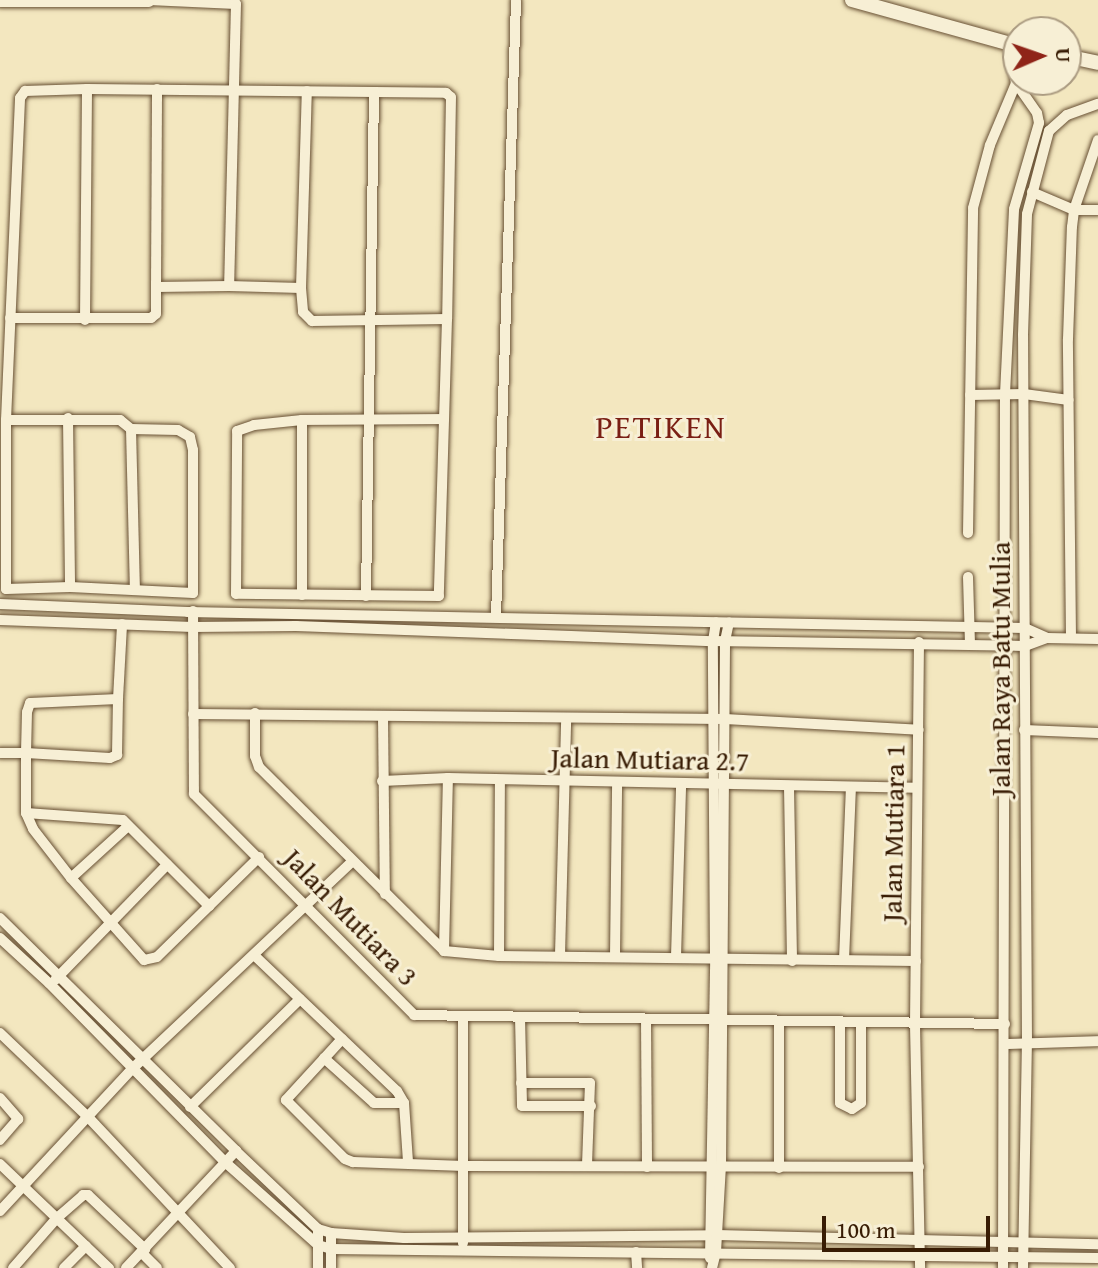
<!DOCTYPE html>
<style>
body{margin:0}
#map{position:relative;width:1098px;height:1268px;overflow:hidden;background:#f3e7bf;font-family:"Gentium Book Plus",serif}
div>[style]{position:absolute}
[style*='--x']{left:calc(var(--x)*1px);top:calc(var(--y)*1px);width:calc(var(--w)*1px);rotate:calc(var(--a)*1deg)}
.roads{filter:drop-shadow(0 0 2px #674f33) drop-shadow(0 0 2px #674f33)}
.minor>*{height:10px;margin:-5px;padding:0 5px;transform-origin:5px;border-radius:5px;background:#f7efd5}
.secondary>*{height:14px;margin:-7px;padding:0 7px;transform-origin:7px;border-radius:7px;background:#f7efd5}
span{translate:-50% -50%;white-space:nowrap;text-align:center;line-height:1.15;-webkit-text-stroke:6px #f7efd5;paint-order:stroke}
.street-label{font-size:28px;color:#381c04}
.quarter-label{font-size:32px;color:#7a1f14;letter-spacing:2px}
.north{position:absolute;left:1002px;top:16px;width:80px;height:80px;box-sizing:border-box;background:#f7efd5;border:2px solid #ab9b81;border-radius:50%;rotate:88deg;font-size:22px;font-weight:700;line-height:32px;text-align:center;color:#381c04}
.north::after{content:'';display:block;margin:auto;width:28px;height:36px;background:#8f2418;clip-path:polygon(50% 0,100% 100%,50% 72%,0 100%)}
.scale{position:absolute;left:822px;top:1216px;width:168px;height:36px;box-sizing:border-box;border:4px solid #381c04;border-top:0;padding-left:10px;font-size:24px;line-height:28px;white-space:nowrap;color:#381c04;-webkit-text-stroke:6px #f7efd5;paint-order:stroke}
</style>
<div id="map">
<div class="roads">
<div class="minor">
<i style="--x:149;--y:0;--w:87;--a:2.6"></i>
<i style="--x:236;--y:4;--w:282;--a:91.4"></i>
<i style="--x:0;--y:2;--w:149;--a:0"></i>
<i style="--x:1032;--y:192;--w:46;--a:23.2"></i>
<i style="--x:1074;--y:210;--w:24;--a:0"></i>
<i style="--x:156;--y:287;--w:198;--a:-89.7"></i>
<i style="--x:301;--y:288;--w:197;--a:-88.3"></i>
<i style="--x:10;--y:318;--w:141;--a:0"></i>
<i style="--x:151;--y:318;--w:6;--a:-39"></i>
<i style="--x:156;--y:314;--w:27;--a:-90"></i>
<i style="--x:156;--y:287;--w:73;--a:-0.8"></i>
<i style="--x:229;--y:286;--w:72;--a:1.6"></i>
<i style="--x:301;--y:288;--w:24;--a:85"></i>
<i style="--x:303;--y:312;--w:13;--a:45"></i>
<i style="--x:312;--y:321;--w:135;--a:-0.8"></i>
<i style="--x:85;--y:320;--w:231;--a:-89.5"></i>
<i style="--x:970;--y:395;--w:54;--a:-1.1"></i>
<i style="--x:1024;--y:394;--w:45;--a:7.6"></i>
<i style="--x:68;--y:418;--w:169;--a:89.3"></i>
<i style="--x:6;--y:420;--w:114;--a:0"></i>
<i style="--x:120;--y:420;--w:14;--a:39"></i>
<i style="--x:131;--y:429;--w:47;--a:1.2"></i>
<i style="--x:178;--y:430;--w:14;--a:30"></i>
<i style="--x:190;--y:437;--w:13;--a:77"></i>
<i style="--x:193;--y:450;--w:143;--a:90"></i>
<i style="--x:193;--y:593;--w:123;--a:-177.2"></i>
<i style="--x:70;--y:587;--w:64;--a:178.2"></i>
<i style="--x:6;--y:589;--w:169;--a:-90"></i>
<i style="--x:6;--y:420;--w:322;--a:-87.5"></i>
<i style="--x:20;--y:98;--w:9;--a:-54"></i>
<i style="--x:25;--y:91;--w:62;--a:-1.8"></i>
<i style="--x:87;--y:89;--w:359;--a:0.6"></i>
<i style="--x:446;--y:93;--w:6;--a:39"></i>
<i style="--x:451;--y:97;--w:222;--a:91"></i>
<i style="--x:447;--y:319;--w:277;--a:91.7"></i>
<i style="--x:439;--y:596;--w:203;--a:-179.4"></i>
<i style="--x:236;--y:594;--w:163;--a:-89.6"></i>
<i style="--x:237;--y:431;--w:18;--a:-19"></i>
<i style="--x:254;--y:425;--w:48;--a:-5.9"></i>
<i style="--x:302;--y:420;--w:142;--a:-0.4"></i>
<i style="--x:302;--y:420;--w:175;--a:90"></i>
<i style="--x:131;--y:429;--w:161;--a:88.6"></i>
<i style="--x:968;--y:533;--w:325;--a:-89.1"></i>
<i style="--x:973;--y:208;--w:65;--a:-74.9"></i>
<i style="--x:990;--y:145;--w:67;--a:-67.2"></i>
<i style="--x:968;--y:577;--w:66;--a:88.3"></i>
<i style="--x:366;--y:596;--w:504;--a:-89.09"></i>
<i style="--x:0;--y:604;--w:188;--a:2.4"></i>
<i style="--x:188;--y:612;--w:837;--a:1.1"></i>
<i style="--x:1025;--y:628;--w:24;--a:24"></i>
<i style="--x:193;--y:611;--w:183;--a:89.7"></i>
<i style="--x:194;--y:794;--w:312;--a:45.1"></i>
<i style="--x:414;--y:1015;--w:591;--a:0.87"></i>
<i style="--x:496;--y:617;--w:617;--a:-88.14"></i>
<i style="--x:0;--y:620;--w:193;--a:2.1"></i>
<i style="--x:193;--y:627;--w:103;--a:-0.6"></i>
<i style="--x:296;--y:626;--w:417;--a:2.1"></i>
<i style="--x:713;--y:641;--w:312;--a:0.9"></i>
<i style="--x:1025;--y:646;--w:23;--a:-20"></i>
<i style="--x:1047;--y:638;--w:51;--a:1.1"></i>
<i style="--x:1071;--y:638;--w:299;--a:-90.6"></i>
<i style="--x:1068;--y:339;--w:112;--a:-88"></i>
<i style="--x:1072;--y:227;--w:17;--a:-83"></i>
<i style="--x:1074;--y:210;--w:74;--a:-71.1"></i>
<i style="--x:919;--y:642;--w:383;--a:90.6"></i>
<i style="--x:915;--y:1025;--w:243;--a:88.8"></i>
<i style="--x:118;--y:699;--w:75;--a:-86.9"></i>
<i style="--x:255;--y:713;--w:43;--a:90"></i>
<i style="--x:255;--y:756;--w:12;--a:70"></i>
<i style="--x:259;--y:767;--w:261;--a:44.8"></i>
<i style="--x:444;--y:951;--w:55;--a:5.2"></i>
<i style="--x:499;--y:956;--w:417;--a:0.7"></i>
<i style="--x:193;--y:714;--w:532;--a:0.54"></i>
<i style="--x:725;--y:719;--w:194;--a:3.2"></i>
<i style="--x:383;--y:716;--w:178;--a:89.4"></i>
<i style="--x:1024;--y:730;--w:74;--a:2.3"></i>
<i style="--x:0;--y:753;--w:26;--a:0"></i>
<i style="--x:26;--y:753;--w:84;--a:3.4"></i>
<i style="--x:110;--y:758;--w:8;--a:-23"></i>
<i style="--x:117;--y:755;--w:56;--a:-89"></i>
<i style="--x:118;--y:699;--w:88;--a:177.4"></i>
<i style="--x:30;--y:703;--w:9;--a:108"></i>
<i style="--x:27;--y:712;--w:41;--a:91.4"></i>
<i style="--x:26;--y:753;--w:60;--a:90"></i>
<i style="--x:26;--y:813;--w:17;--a:66"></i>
<i style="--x:33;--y:829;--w:62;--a:52.2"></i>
<i style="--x:71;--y:878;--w:110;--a:48.3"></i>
<i style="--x:144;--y:960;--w:13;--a:-13"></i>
<i style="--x:157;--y:957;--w:143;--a:-44.4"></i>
<i style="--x:382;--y:781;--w:66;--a:-2.6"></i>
<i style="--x:448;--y:778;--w:469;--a:1.2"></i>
<i style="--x:789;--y:787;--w:174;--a:89"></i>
<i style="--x:26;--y:813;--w:97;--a:4.1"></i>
<i style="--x:123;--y:820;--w:122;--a:45"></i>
<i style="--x:71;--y:878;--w:76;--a:-42.3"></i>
<i style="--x:0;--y:918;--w:332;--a:44.6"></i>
<i style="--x:236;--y:1151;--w:113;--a:43.6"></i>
<i style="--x:318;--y:1229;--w:14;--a:17"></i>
<i style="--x:331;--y:1233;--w:73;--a:3.9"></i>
<i style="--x:404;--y:1238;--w:313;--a:-0.5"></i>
<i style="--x:717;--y:1235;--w:381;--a:1.4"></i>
<i style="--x:0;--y:938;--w:67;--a:42.6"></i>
<i style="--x:49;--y:983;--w:251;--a:45.5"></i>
<i style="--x:225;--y:1162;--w:125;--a:41.7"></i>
<i style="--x:318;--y:1245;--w:23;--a:90"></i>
<i style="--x:444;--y:951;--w:173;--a:-88.7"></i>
<i style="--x:560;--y:955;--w:237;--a:-88.5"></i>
<i style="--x:255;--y:956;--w:196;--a:43.6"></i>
<i style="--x:397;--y:1091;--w:14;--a:60"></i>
<i style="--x:404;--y:1103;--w:59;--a:86.1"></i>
<i style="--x:499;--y:956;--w:176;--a:-89.7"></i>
<i style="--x:615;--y:956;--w:174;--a:-89.3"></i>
<i style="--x:676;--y:957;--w:173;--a:-88.3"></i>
<i style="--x:844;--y:960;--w:172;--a:-87.7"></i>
<i style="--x:55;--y:980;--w:161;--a:-45.8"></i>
<i style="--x:520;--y:1017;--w:89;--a:88.7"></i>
<i style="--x:522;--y:1106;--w:69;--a:0"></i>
<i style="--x:646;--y:1019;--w:148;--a:89.6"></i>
<i style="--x:779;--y:1021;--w:147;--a:90"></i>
<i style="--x:840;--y:1022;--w:81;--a:90"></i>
<i style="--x:840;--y:1103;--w:13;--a:27"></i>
<i style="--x:852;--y:1109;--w:11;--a:-34"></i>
<i style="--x:861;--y:1103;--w:80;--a:-90"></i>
<i style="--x:0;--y:1033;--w:123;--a:43.7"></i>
<i style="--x:89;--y:1118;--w:206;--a:46.8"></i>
<i style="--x:342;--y:1039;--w:83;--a:132.6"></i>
<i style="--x:286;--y:1100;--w:83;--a:45"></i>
<i style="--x:345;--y:1159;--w:9;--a:21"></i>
<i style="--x:353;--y:1162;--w:111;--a:2.1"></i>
<i style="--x:464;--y:1166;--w:455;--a:0.1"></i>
<i style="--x:1005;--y:1044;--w:93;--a:-1.8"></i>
<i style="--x:324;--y:1058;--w:67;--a:42"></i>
<i style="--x:374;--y:1103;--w:30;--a:0"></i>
<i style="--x:521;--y:1083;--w:69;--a:0"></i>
<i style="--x:590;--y:1083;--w:83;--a:92.1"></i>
<i style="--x:0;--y:1098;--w:28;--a:49"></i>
<i style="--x:18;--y:1119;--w:28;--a:131"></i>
<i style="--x:190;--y:1107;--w:154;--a:-44.5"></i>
<i style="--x:0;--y:1164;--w:151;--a:43.7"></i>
<i style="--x:0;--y:1211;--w:194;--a:-47.1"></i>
<i style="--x:132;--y:1069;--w:302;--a:-43.3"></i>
<i style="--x:318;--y:1229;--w:16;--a:90"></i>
<i style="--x:318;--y:1245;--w:14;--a:17"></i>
<i style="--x:331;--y:1249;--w:767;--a:0.67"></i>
<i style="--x:463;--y:1243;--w:226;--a:-90"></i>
<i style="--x:636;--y:1252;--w:16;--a:86"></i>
<i style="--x:142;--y:1253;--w:21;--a:45"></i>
<i style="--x:710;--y:1258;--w:301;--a:-89"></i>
<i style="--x:715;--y:957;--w:316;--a:-90.4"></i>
<i style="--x:713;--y:641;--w:19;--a:-81"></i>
<i style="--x:13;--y:1268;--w:67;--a:-48.7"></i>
<i style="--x:57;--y:1218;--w:35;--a:-41"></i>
<i style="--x:83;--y:1195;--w:5;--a:0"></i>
<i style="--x:88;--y:1195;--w:79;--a:43.5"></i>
<i style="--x:64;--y:1268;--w:31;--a:-45"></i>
<i style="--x:126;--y:1268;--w:161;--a:-46.8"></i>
<i style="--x:331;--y:1268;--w:35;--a:-90"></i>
<i style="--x:712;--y:1268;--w:16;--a:-76"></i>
<i style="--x:716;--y:1252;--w:86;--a:-86.7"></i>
<i style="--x:721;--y:1166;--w:525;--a:-89.56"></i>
<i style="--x:725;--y:641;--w:19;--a:-78"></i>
<i style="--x:1003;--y:1268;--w:874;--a:-89.87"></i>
<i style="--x:1005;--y:394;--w:185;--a:-87.2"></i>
<i style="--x:1014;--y:209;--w:90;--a:-73.8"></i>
<i style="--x:1039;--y:123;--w:10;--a:-101"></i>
<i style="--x:1037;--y:113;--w:37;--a:-125"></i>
<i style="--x:1016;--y:83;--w:40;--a:-100"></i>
<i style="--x:1023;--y:1268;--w:225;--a:-89"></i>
<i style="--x:1027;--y:1043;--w:708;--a:-90.32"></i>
<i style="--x:1023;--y:335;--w:121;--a:-88.1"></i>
<i style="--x:1027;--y:214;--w:86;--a:-75.2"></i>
<i style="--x:1049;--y:131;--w:24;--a:-42"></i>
<i style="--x:1067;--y:115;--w:33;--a:-20"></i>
</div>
<div class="secondary">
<i style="--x:852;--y:0;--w:172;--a:15.5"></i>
<i style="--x:1066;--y:56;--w:33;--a:12"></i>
</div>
</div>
<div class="street-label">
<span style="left:1000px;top:669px;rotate:-90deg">Jalan Raya Batu Mulia</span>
<span style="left:650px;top:759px;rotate:1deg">Jalan Mutiara 2.7</span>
<span style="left:893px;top:833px;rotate:-89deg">Jalan Mutiara 1</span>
<span style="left:351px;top:917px;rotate:46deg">Jalan Mutiara 3</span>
</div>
<div class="quarter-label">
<span style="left:661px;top:427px">PETIKEN</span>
</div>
<div class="north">U</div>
<div class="scale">100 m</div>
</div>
